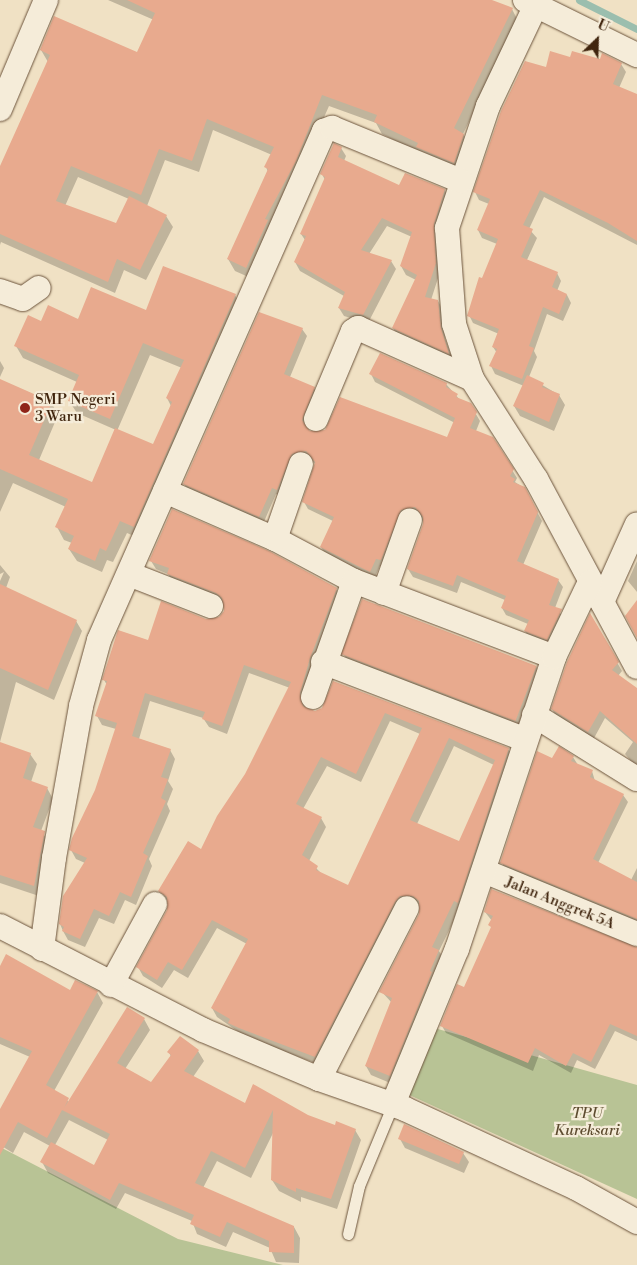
<!DOCTYPE html>
<style>
body{margin:0}
#map{position:relative;width:637px;height:1265px;overflow:hidden;background:#f0e1c4;font-family:"Libre Bodoni",serif}
div>[style]{position:absolute}
[style*='--x']{left:calc(var(--x)*1px);top:calc(var(--y)*1px);width:calc(var(--w)*1px);rotate:calc(var(--a)*1deg)}
.green>*{inset:0;background:#b8c395}
.shadow>*{inset:0;background:#0003}
.stream>*{height:7px;margin:-3.5px;padding:0 3.5px;transform-origin:3.5px;border-radius:3.5px;background:#9bbeae}
.building>*{inset:0;background:#e8aa8e;transform-origin:0 0}
.roads{filter:drop-shadow(0 0 1px #6c543c) drop-shadow(0 0 1px #6c543c)}
.lane>*{height:11px;margin:-5.5px;padding:0 5.5px;transform-origin:5.5px;border-radius:5.5px;background:#f5ecd9}
.street>*{height:24px;margin:-12px;padding:0 12px;transform-origin:12px;border-radius:12px;background:#f5ecd9}
.dots>*{width:14px;height:14px;translate:-50% -50%;box-sizing:border-box;border:2px solid #f5ecd9;border-radius:50%}
span{translate:-50% -50%;white-space:nowrap;text-align:center;line-height:1.15;-webkit-text-stroke:4.5px #f5ecd9;paint-order:stroke}
.poi-label{font-size:15px;color:#40250e}
.left{translate:0 -50%;text-align:left}
.street-label{font-size:15px;color:#40250e}
.park-label{font-size:15px;color:#5e4c30;font-style:italic}
.north{position:absolute;left:572px;top:15px;width:50px;height:50px;-webkit-text-stroke:4px #f5ecd9;paint-order:stroke;rotate:24deg;font-size:14px;font-weight:700;line-height:20px;text-align:center;color:#40250e}
.north::after{content:'';display:block;margin:auto;width:18px;height:22px;background:#40250e;clip-path:polygon(50% 0,100% 100%,50% 72%,0 100%)}
</style>
<div id="map">
<div class="green">
<i style="clip-path:polygon(420px 1024px,637px 1085px,637px 1199px,394px 1088px)"></i>
<i style="clip-path:polygon(0 1147px,178px 1239px,283px 1265px,0 1265px)"></i>
</div>
<div class="shadow">
<i style="clip-path:polygon(evenodd,108px 0,489px 0,512px 9px,518px 21px,463px 134px,470px 146px,461px 174px,382px 134px,376px 123px,329px 106px,253px 279px,235px 271px,228px 259px,268px 172px,266px 167px,272px 155px,213px 130px,199px 172px,165px 160px,147px 206px,166px 216px,173px 227px,146px 280px,124px 270px,115px 293px,1px 242px,0 245px,0 174px,48px 62px,41px 50px,138px 54px,154px 20px,108px 0,78px 177px,129px 199px,116px 225px,65px 206px,78px 177px)"></i>
<i style="clip-path:polygon(571px 59px,621px 64px,626px 72px,619px 88px,637px 95px,637px 245px,544px 197px,529px 229px,537px 238px,527px 260px,557px 273px,561px 281px,557px 291px,567px 295px,571px 303px,563px 321px,547px 314px,534px 351px,537px 357px,529px 377px,559px 395px,565px 405px,554px 431px,520px 416px,514px 406px,524px 386px,495px 374px,491px 366px,497px 353px,493px 347px,499px 334px,473px 323px,469px 315px,497px 244px,482px 238px,478px 230px,489px 204px,479px 200px,475px 192px,546px 69px)"></i>
<i style="clip-path:polygon(341px 148px,346px 156px,344px 161px,400px 187px,405px 174px,445px 190px,449px 199px,440px 272px,431px 300px,438px 301px,443px 310px,445px 338px,453px 361px,398px 336px,393px 328px,416px 280px,406px 275px,401px 266px,412px 237px,387px 226px,369px 254px,391px 261px,396px 269px,368px 323px,344px 316px,339px 308px,344px 296px,300px 271px,295px 262px,305px 240px,301px 234px,325px 180px,322px 174px)"></i>
<i style="clip-path:polygon(evenodd,235px 295px,242px 308px,141px 539px,127px 533px,113px 562px,107px 560px,102px 572px,77px 561px,69px 549px,72px 543px,64px 540px,57px 527px,66px 507px,13px 483px,0 512px,0 380px,51px 402px,58px 415px,39px 460px,93px 484px,116px 430px,77px 413px,69px 401px,77px 382px,23px 358px,16px 346px,42px 323px,147px 311px,235px 295px,150px 355px,182px 368px,167px 398px,171px 406px,154px 446px,117px 431px,150px 355px)"></i>
<i style="clip-path:polygon(302px 329px,307px 336px,290px 377px,314px 388px,318px 395px,306px 427px,310px 433px,448px 439px,455px 423px,375px 382px,371px 374px,446px 384px,460px 400px,470px 404px,480px 421px,476px 431px,512px 470px,517px 478px,515px 482px,524px 488px,542px 521px,523px 565px,558px 580px,563px 587px,555px 608px,565px 618px,551px 647px,529px 638px,525px 631px,528px 624px,506px 615px,502px 608px,505px 600px,461px 582px,457px 593px,413px 577px,408px 569px,424px 524px,419px 514px,385px 567px,380px 566px,374px 579px,326px 555px,321px 547px,333px 521px,308px 509px,304px 502px,315px 464px,310px 458px,282px 497px,276px 494px,263px 524px,189px 491px,184px 484px)"></i>
<i style="clip-path:polygon(0 361px,4px 368px,0 377px)"></i>
<i style="clip-path:polygon(evenodd,151px 561px,336px 589px,341px 598px,304px 703px,306px 709px,315px 712px,322px 709px,334px 682px,508px 749px,514px 758px,459px 910px,439px 951px,444px 959px,395px 1085px,371px 1075px,366px 1066px,392px 1003px,381px 991px,421px 914px,419px 904px,405px 905px,320px 1065px,246px 1037px,217px 1017px,212px 1008px,247px 944px,217px 928px,188px 978px,174px 970px,162px 988px,143px 976px,138px 967px,169px 910px,168px 902px,160px 891px,201px 851px,246px 775px,290px 688px,249px 673px,227px 734px,209px 727px,203px 718px,150px 701px,139px 739px,170px 750px,175px 759px,168px 781px,173px 789px,167px 804px,170px 811px,149px 859px,152px 866px,136px 905px,125px 900px,114px 924px,99px 918px,85px 947px,68px 940px,63px 931px,60px 924px,85px 863px,76px 859px,71px 850px,97px 790px,116px 729px,102px 725px,97px 716px,107px 685px,104px 680px,149px 641px,220px 618px,225px 611px,224px 604px,174px 583px,168px 574px,156px 569px,151px 561px,390px 721px,420px 734px,348px 887px,322px 874px,309px 861px,326px 827px,321px 818px,303px 809px,327px 766px,361px 782px,390px 721px,151px 561px,454px 746px,494px 765px,460px 843px,417px 824px,454px 746px)"></i>
<i style="clip-path:polygon(637px 561px,637px 592px,628px 581px)"></i>
<i style="clip-path:polygon(0 565px,10px 577px,6px 588px,76px 621px,82px 631px,54px 700px,16px 682px,0 742px,0 581px,4px 572px,0 574px)"></i>
<i style="clip-path:polygon(590px 616px,622px 671px,618px 676px,637px 690px,637px 768px,625px 754px,633px 742px,605px 718px,593px 740px,557px 718px,552px 709px)"></i>
<i style="clip-path:polygon(344px 655px,536px 666px,540px 674px,522px 729px,348px 662px)"></i>
<i style="clip-path:polygon(0 743px,30px 754px,37px 764px,31px 782px,47px 788px,53px 799px,41px 831px,50px 843px,39px 896px,0 883px)"></i>
<i style="clip-path:polygon(573px 757px,578px 765px,592px 771px,595px 781px,623px 795px,628px 802px,598px 863px,631px 880px,637px 868px,637px 924px,506px 871px,502px 863px,553px 759px)"></i>
<i style="clip-path:polygon(485px 912px,637px 947px,637px 1041px,615px 1031px,595px 1069px,577px 1060px,571px 1073px,539px 1055px,533px 1071px,446px 1033px,442px 1026px,465px 989px,492px 928px,492px 921px)"></i>
<i style="clip-path:polygon(evenodd,0 966px,70px 991px,97px 992px,103px 1003px,54px 1091px,69px 1102px,144px 1019px,150px 1030px,125px 1069px,151px 1084px,171px 1057px,169px 1052px,198px 1051px,204px 1061px,193px 1077px,245px 1105px,308px 1116px,335px 1127px,355px 1130px,361px 1140px,337px 1209px,301px 1197px,301px 1202px,279px 1191px,272px 1180px,274px 1131px,251px 1178px,217px 1161px,203px 1188px,294px 1227px,300px 1238px,299px 1263px,276px 1262px,270px 1248px,233px 1232px,226px 1247px,197px 1234px,192px 1221px,125px 1193px,116px 1209px,48px 1173px,42px 1162px,50px 1146px,24px 1132px,13px 1153px,0 1145px,0 1111px,30px 1057px,0 1044px,0 966px,69px 1120px,108px 1140px,94px 1167px,55px 1145px,69px 1120px)"></i>
<i style="clip-path:polygon(400px 1139px,463px 1153px,469px 1162px,464px 1173px,405px 1148px)"></i>
</div>
<div class="stream">
<i style="--x:579;--y:0;--w:65;--a:26.6"></i>
</div>
<div class="building">
<i style="clip-path:polygon(127px 0,492px 0,513px 8px,454px 128px,464px 134px,454px 163px,416px 147px,418px 143px,374px 122px,377px 115px,322px 95px,296px 161px,265px 219px,268px 220px,246px 268px,227px 259px,268px 169px,264px 167px,274px 147px,207px 119px,192px 161px,159px 149px,141px 195px,71px 166px,56px 201px,116px 223px,129px 196px,167px 215px,140px 270px,117px 259px,108px 282px,0 234px,0 166px,50px 55px,40px 50px,54px 16px,137px 52px,155px 13px)"></i>
<i style="clip-path:polygon(550px 51px,570px 57px,572px 51px,600px 59px,602px 53px,622px 63px,613px 84px,637px 94px,637px 241px,608px 223px,540px 190px,523px 225px,533px 229px,521px 257px,558px 272px,552px 287px,567px 294px,559px 314px,543px 307px,529px 346px,534px 348px,522px 379px,489px 366px,497px 349px,492px 347px,499px 329px,467px 316px,479px 277px,482px 278px,498px 239px,477px 230px,490px 199px,473px 192px,501px 111px,525px 61px,546px 67px)"></i>
<i style="clip-path:polygon(334px 143px,342px 147px,338px 157px,399px 185px,405px 173px,445px 189px,434px 224px,436px 263px,425px 297px,438px 300px,441px 328px,449px 354px,392px 328px,417px 275px,400px 266px,412px 232px,382px 218px,361px 250px,392px 260px,363px 315px,338px 308px,345px 292px,294px 262px,306px 236px,300px 234px,325px 177px,320px 174px)"></i>
<i style="clip-path:polygon(163px 266px,236px 294px,134px 527px,120px 521px,106px 551px,100px 548px,95px 561px,68px 549px,74px 536px,55px 527px,68px 499px,0 469px,0 379px,52px 402px,29px 455px,92px 482px,115px 428px,153px 444px,172px 402px,166px 398px,184px 360px,143px 343px,110px 419px,68px 401px,79px 375px,14px 346px,28px 315px,41px 321px,48px 305px,78px 319px,91px 287px,146px 310px)"></i>
<i style="clip-path:polygon(259px 312px,303px 328px,284px 374px,315px 387px,302px 420px,310px 431px,325px 430px,340px 397px,447px 437px,455px 418px,369px 374px,380px 353px,447px 383px,446px 387px,458px 394px,456px 397px,471px 403px,477px 412px,470px 428px,493px 437px,514px 469px,510px 476px,515px 479px,513px 482px,525px 487px,538px 512px,517px 561px,559px 579px,549px 605px,562px 609px,547px 640px,524px 631px,529px 620px,501px 608px,506px 596px,457px 575px,453px 586px,407px 569px,423px 524px,423px 517px,415px 507px,401px 510px,381px 560px,376px 559px,370px 572px,320px 547px,334px 517px,302px 502px,315px 462px,306px 451px,292px 454px,277px 490px,272px 488px,259px 517px,183px 484px)"></i>
<i style="clip-path:polygon(527px 375px,544px 383px,542px 387px,560px 394px,549px 422px,513px 406px)"></i>
<i style="clip-path:polygon(evenodd,172px 509px,269px 551px,337px 588px,310px 658px,300px 693px,303px 706px,315px 711px,322px 708px,333px 681px,509px 748px,458px 903px,454px 901px,432px 947px,439px 950px,430px 971px,432px 972px,390px 1076px,365px 1066px,392px 998px,379px 992px,419px 914px,419px 901px,413px 896px,400px 896px,395px 902px,315px 1057px,239px 1028px,228px 1023px,230px 1019px,211px 1008px,248px 939px,212px 920px,182px 970px,168px 962px,157px 980px,136px 967px,167px 910px,167px 897px,158px 891px,188px 841px,201px 849px,217px 816px,245px 774px,291px 682px,244px 665px,222px 726px,202px 719px,205px 712px,145px 693px,132px 736px,171px 749px,161px 777px,168px 779px,161px 798px,166px 801px,143px 853px,148px 856px,131px 897px,120px 892px,109px 916px,94px 909px,80px 939px,62px 931px,64px 927px,59px 924px,63px 896px,87px 858px,69px 850px,72px 838px,95px 790px,117px 723px,95px 716px,107px 681px,102px 680px,118px 630px,148px 640px,161px 601px,206px 619px,219px 617px,224px 611px,222px 598px,216px 593px,167px 574px,169px 568px,149px 561px,172px 509px,385px 713px,422px 728px,348px 885px,316px 870px,318px 866px,302px 855px,322px 817px,296px 804px,321px 757px,356px 774px,385px 713px,172px 509px,449px 738px,495px 760px,459px 841px,410px 820px,449px 738px)"></i>
<i style="clip-path:polygon(0 584px,77px 620px,48px 690px,0 668px)"></i>
<i style="left:362px;top:599px;width:187px;height:59px;rotate:21deg"></i>
<i style="clip-path:polygon(637px 600px,637px 638px,625px 616px)"></i>
<i style="clip-path:polygon(590px 613px,619px 662px,612px 670px,637px 688px,637px 744px,600px 711px,588px 732px,551px 709px,567px 662px)"></i>
<i style="clip-path:polygon(0 742px,31px 753px,23px 778px,48px 787px,33px 827px,45px 831px,34px 886px,0 875px)"></i>
<i style="clip-path:polygon(559px 746px,574px 756px,571px 761px,593px 770px,590px 777px,624px 794px,593px 859px,637px 882px,637px 919px,500px 863px,537px 751px,552px 758px)"></i>
<i style="clip-path:polygon(491px 889px,637px 947px,637px 1036px,610px 1024px,591px 1062px,573px 1053px,566px 1066px,535px 1048px,528px 1063px,440px 1026px,457px 984px,464px 987px,491px 927px,488px 925px,493px 916px,484px 912px)"></i>
<i style="clip-path:polygon(6px 954px,70px 990px,75px 980px,98px 991px,46px 1085px,69px 1098px,64px 1108px,127px 1007px,145px 1018px,117px 1063px,151px 1082px,171px 1055px,167px 1052px,180px 1036px,199px 1050px,184px 1071px,245px 1103px,253px 1084px,308px 1115px,335px 1125px,336px 1121px,356px 1129px,331px 1199px,296px 1188px,296px 1192px,271px 1180px,273px 1110px,245px 1168px,211px 1151px,195px 1183px,294px 1226px,294px 1253px,269px 1252px,269px 1241px,227px 1222px,220px 1237px,190px 1224px,194px 1215px,119px 1183px,110px 1200px,40px 1162px,51px 1142px,94px 1165px,110px 1134px,62px 1110px,47px 1138px,18px 1122px,0 1155px,0 1109px,32px 1051px,0 1037px,0 966px)"></i>
<i style="clip-path:polygon(404px 1124px,464px 1152px,459px 1164px,398px 1139px)"></i>
</div>
<div class="roads">
<div class="lane">
<i style="--x:348;--y:1234;--w:49;--a:-77.1"></i>
<i style="--x:359;--y:1186;--w:89;--a:-67.5"></i>
</div>
<div class="street">
<i style="--x:525;--y:0;--w:125;--a:26.2"></i>
<i style="--x:536;--y:5;--w:112;--a:115.4"></i>
<i style="--x:488;--y:106;--w:129;--a:108.6"></i>
<i style="--x:447;--y:228;--w:96;--a:85.8"></i>
<i style="--x:454;--y:324;--w:58;--a:71.9"></i>
<i style="--x:472;--y:379;--w:119;--a:57.4"></i>
<i style="--x:536;--y:479;--w:213;--a:61.8"></i>
<i style="--x:0;--y:109;--w:118;--a:-67.1"></i>
<i style="--x:0;--y:291;--w:24;--a:19"></i>
<i style="--x:23;--y:299;--w:19;--a:-35"></i>
<i style="--x:316;--y:419;--w:95;--a:-67.2"></i>
<i style="--x:353;--y:331;--w:6;--a:-31"></i>
<i style="--x:358;--y:328;--w:125;--a:24.1"></i>
<i style="--x:165;--y:491;--w:120;--a:23.6"></i>
<i style="--x:275;--y:539;--w:89;--a:28"></i>
<i style="--x:354;--y:581;--w:214;--a:20.8"></i>
<i style="--x:275;--y:539;--w:79;--a:-70.9"></i>
<i style="--x:129;--y:574;--w:88;--a:21.3"></i>
<i style="--x:384;--y:593;--w:77;--a:-70.4"></i>
<i style="--x:602;--y:602;--w:85;--a:-65.8"></i>
<i style="--x:323;--y:662;--w:217;--a:21"></i>
<i style="--x:313;--y:697;--w:123;--a:-70.5"></i>
<i style="--x:534;--y:715;--w:121;--a:31.9"></i>
<i style="--x:484;--y:871;--w:165;--a:22.4"></i>
<i style="--x:0;--y:926;--w:228;--a:27.1"></i>
<i style="--x:203;--y:1030;--w:126;--a:22.9"></i>
<i style="--x:319;--y:1079;--w:91;--a:19.2"></i>
<i style="--x:405;--y:1109;--w:188;--a:24.8"></i>
<i style="--x:576;--y:1188;--w:70;--a:29.1"></i>
<i style="--x:42;--y:949;--w:92;--a:-82.5"></i>
<i style="--x:54;--y:858;--w:154;--a:-79.9"></i>
<i style="--x:81;--y:706;--w:68;--a:-74.7"></i>
<i style="--x:99;--y:640;--w:557;--a:-66.15"></i>
<i style="--x:324;--y:131;--w:9;--a:-21"></i>
<i style="--x:332;--y:128;--w:139;--a:22.3"></i>
<i style="--x:111;--y:985;--w:92;--a:-61.5"></i>
<i style="--x:319;--y:1079;--w:192;--a:-62.8"></i>
<i style="--x:393;--y:1104;--w:168;--a:-67.6"></i>
<i style="--x:457;--y:949;--w:308;--a:-71.6"></i>
<i style="--x:554;--y:657;--w:83;--a:-64.4"></i>
</div>
</div>
<div class="dots">
<i style="left:25px;top:408px;background:#8f2418"></i>
</div>
<div class="poi-label">
<span class="left" style="left:35px;top:408px">SMP Negeri<br>3 Waru</span>
</div>
<div class="street-label">
<span style="left:560px;top:903px;rotate:22deg">Jalan Anggrek 5A</span>
</div>
<div class="park-label">
<span style="left:587px;top:1122px">TPU<br>Kureksari</span>
</div>
<div class="north">U</div>
</div>
